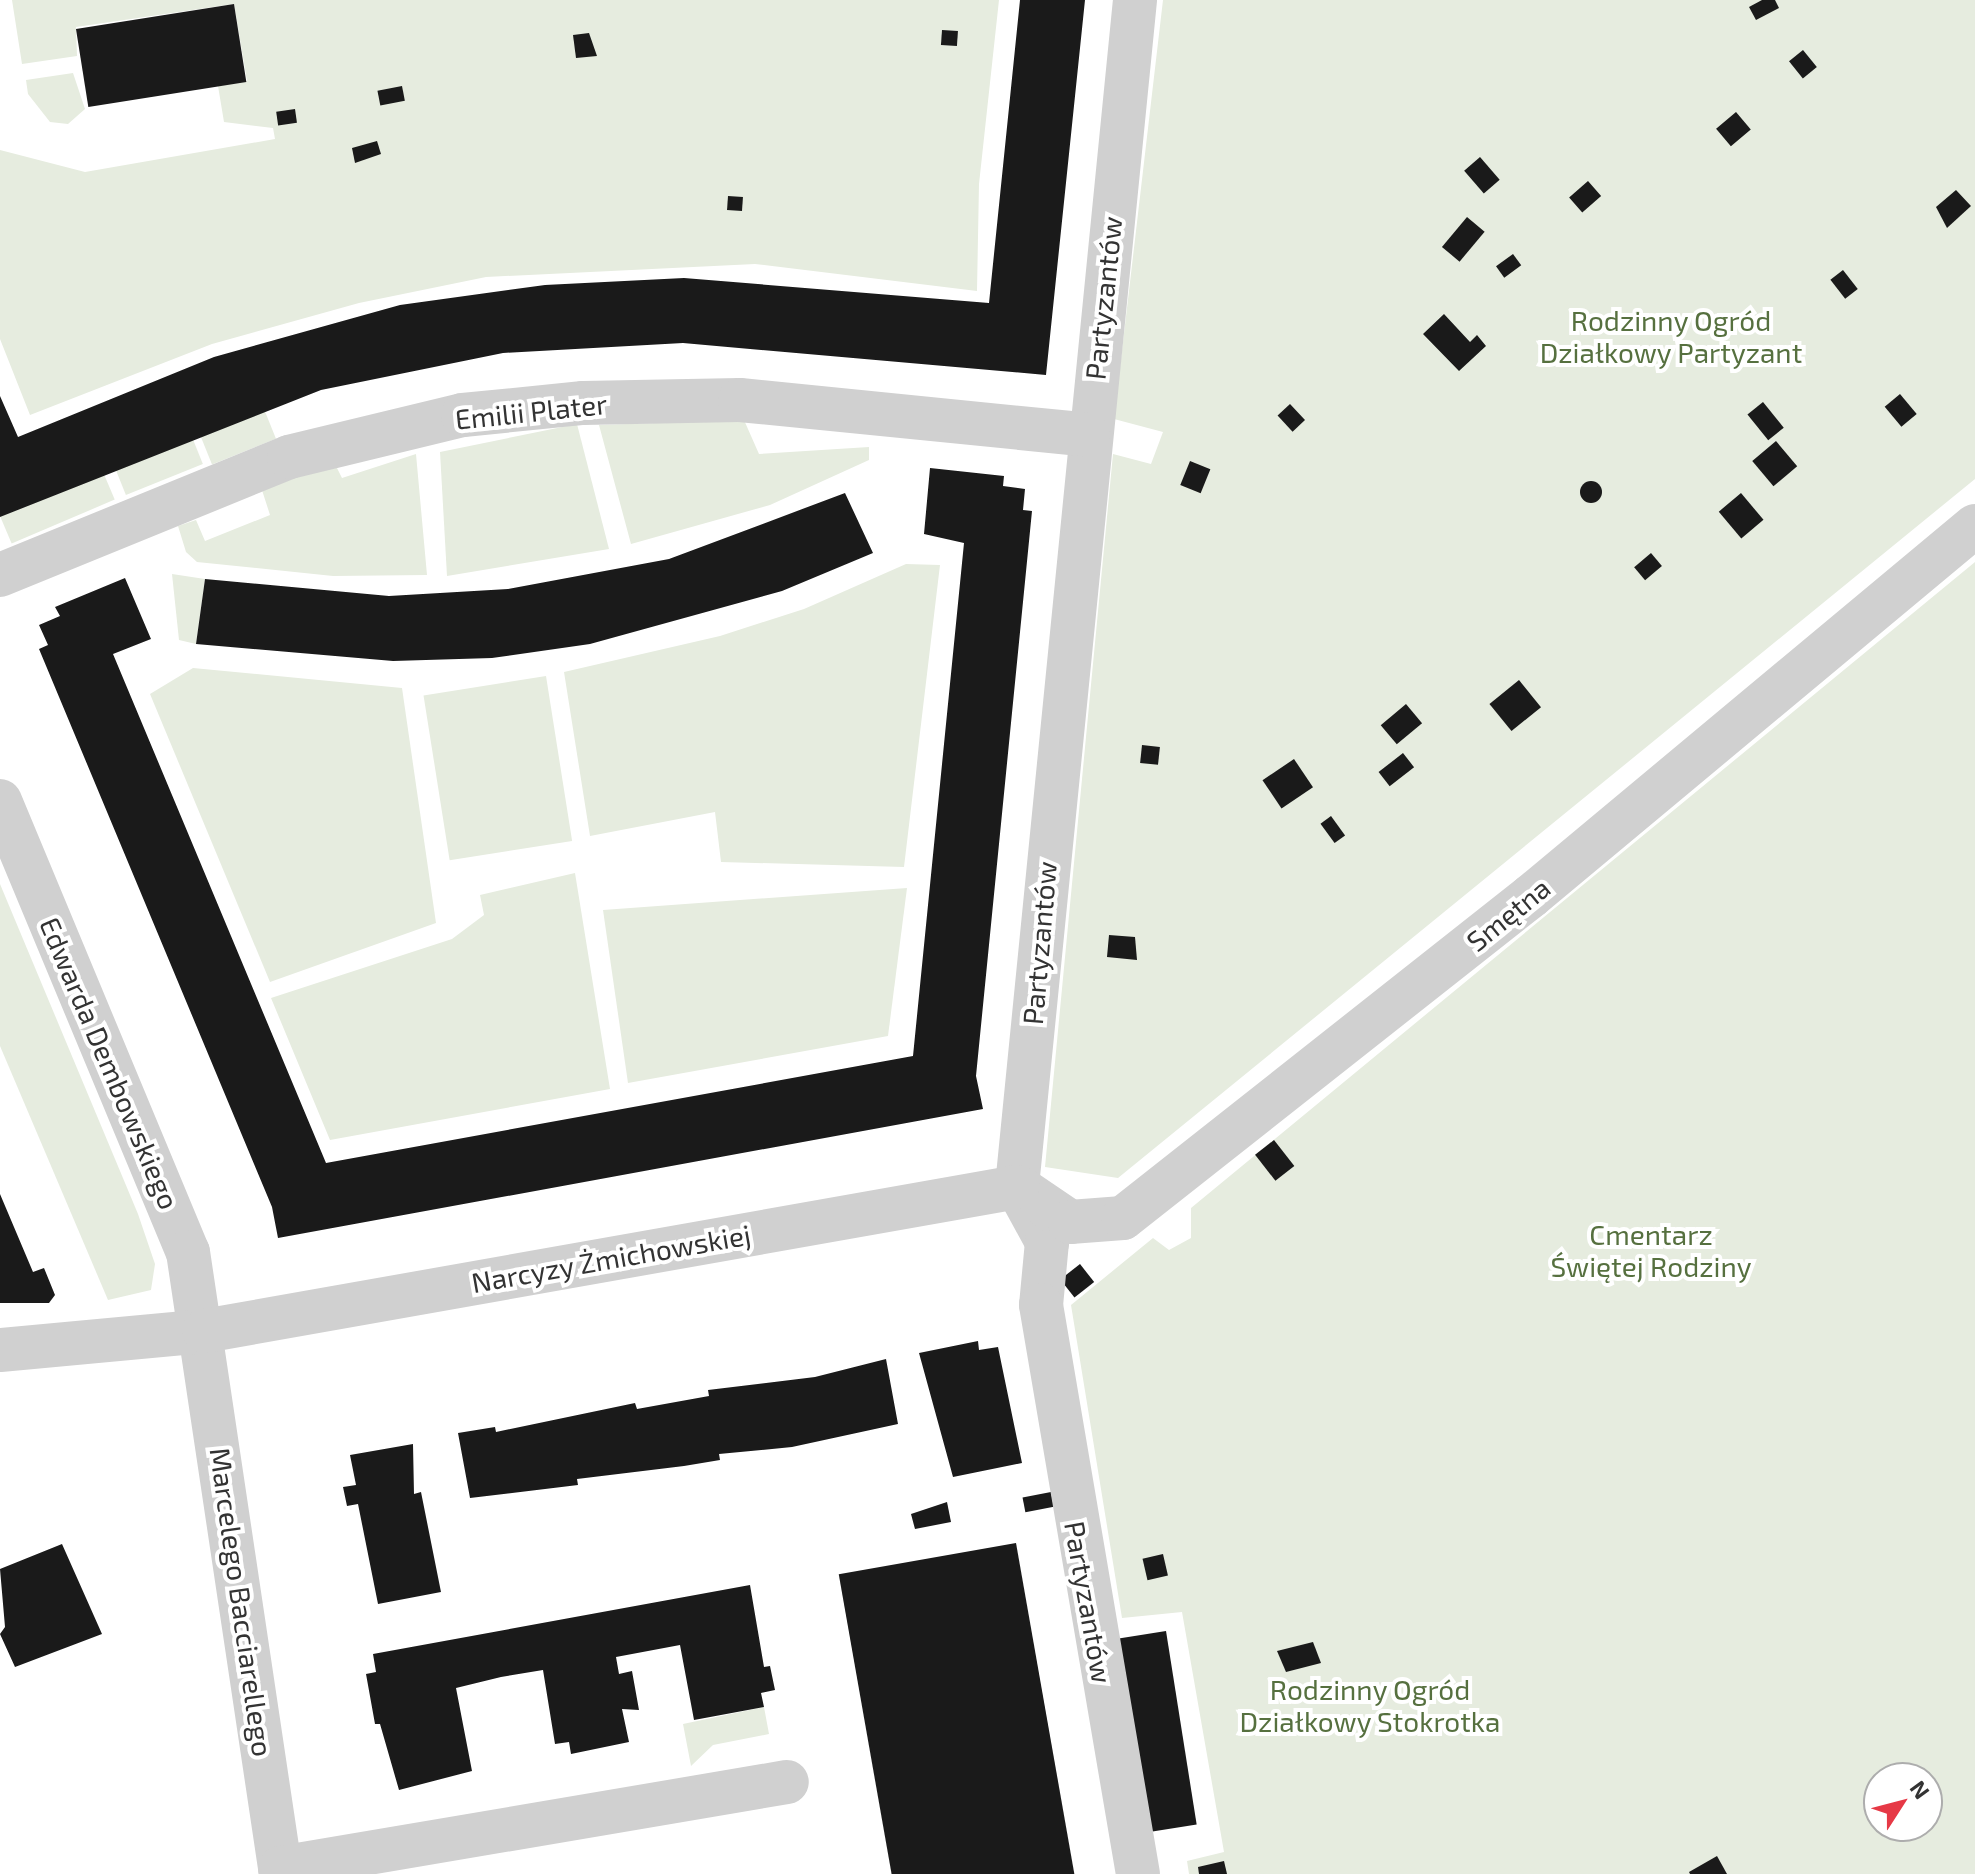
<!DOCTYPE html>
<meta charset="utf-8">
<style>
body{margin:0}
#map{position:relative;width:1975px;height:1874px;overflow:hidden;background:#fff;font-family:"Exo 2",sans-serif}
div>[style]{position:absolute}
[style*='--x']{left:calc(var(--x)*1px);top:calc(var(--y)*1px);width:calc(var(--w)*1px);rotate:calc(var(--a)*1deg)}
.green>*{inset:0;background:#e6ecdf;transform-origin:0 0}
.building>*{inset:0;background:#1a1a1a;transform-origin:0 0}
.round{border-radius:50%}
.minor>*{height:44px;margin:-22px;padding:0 22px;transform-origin:22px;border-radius:22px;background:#d0d0d0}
span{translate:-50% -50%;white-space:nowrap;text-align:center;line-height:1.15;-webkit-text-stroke:8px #fff;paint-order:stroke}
.street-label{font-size:28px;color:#333}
.park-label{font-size:28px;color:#56703f}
.north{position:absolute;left:1863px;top:1762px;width:80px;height:80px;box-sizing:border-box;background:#fff;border:2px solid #adadad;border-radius:50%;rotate:54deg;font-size:22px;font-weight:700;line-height:32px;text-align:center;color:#333}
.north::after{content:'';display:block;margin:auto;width:28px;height:36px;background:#e63946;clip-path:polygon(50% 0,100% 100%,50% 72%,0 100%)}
</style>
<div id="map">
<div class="green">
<i style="clip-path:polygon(12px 0,999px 0,979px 184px,977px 291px,755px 264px,486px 277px,359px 303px,212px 344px,30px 415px,0 339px,0 150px,85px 172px,275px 139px,273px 128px,224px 122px,218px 86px,247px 81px,234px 4px,76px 27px,77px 56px,22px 64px)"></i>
<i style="clip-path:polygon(1163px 0,1975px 0,1975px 479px,1118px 1178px,1045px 1167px,1113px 454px,1151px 464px,1163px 432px,1114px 419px)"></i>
<i style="clip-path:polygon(73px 73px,85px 109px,68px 124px,50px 122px,28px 94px,26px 80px)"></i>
<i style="left:264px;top:409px;width:32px;height:69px;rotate:68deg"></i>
<i style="clip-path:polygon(744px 420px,759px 454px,869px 447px,869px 460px,770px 505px,631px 544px,599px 425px)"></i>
<i style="clip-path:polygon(577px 424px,609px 549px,447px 576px,440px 452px)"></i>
<i style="left:192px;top:437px;width:29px;height:83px;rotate:68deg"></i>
<i style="clip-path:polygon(416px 454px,427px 575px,333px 576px,197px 562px,186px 552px,178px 526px,196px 520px,205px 541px,270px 515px,261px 487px,335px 464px,342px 478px)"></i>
<i style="left:103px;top:472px;width:30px;height:112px;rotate:67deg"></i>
<i style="clip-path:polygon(evenodd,1975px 562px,1975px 1874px,1189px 1874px,1187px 1861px,1224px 1852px,1182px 1612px,1122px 1618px,1071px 1305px,1153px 1238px,1169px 1250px,1191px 1238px,1191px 1208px,1975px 562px,1879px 1778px,1927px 1778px,1927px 1826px,1879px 1826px,1879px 1778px)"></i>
<i style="clip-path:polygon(906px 564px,940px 565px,904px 867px,721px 862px,715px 812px,590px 836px,564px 672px,720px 636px,804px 609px)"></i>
<i style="clip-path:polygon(172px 574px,205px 579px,196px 644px,179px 640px)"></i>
<i style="clip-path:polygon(193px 668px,402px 688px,436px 923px,270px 982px,150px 694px)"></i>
<i style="left:546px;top:676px;width:167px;height:124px;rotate:81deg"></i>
<i style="clip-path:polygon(575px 873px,610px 1089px,330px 1140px,271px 998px,452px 939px,484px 915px,480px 895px)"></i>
<i style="clip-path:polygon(0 884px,138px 1214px,155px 1264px,151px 1290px,108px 1300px,0 1046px)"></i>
<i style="clip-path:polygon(907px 888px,888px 1036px,628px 1083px,603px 910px)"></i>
<i style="clip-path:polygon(764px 1707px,769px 1734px,713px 1745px,691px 1766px,683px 1724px)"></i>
</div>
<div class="building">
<i style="clip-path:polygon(1020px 0,1085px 0,1046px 375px,683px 343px,503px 353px,321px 390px,0 517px,0 396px,18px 437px,214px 357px,400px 305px,545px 285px,684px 278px,989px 303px)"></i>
<i style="clip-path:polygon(1762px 0,1775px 0,1779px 8px,1756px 20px,1749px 7px)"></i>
<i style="left:234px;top:4px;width:79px;height:160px;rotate:81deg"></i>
<i style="left:942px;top:30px;width:16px;height:15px;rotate:4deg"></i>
<i style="clip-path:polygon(589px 33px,597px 56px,576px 58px,573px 35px)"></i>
<i style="left:1803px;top:50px;width:22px;height:18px;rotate:51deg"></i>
<i style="left:402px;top:86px;width:15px;height:25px;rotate:79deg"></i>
<i style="left:295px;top:109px;width:14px;height:19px;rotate:82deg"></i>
<i style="left:1736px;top:112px;width:23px;height:26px;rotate:50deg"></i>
<i style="clip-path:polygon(377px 141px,381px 154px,355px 163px,352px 148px)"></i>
<i style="left:1480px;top:157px;width:30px;height:21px;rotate:49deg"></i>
<i style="left:1588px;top:181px;width:20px;height:25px;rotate:49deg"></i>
<i style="clip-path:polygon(1956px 190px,1971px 206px,1947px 228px,1936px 207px)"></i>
<i style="left:728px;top:196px;width:15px;height:14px;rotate:4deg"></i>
<i style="left:1467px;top:217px;width:23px;height:39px;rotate:40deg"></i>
<i style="left:1513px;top:254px;width:14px;height:21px;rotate:54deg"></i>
<i style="left:1843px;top:270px;width:24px;height:16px;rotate:52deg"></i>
<i style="clip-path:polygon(1444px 314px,1470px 342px,1477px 335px,1486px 346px,1459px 371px,1423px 334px)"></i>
<i style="left:1900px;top:394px;width:26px;height:20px;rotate:50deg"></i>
<i style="left:1763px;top:402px;width:33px;height:20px;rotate:51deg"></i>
<i style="left:1290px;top:404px;width:22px;height:17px;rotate:47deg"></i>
<i style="left:1776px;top:441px;width:33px;height:31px;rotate:50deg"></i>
<i style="left:1190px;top:461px;width:22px;height:26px;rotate:22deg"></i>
<i style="clip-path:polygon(930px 468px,1004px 476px,1003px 486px,1025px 489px,1023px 510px,1032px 511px,976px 1076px,983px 1109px,278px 1238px,272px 1207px,39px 649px,48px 645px,39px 625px,60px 616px,55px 607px,125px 578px,151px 639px,113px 654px,326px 1163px,913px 1056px,964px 543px,924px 534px)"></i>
<i class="round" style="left:1580px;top:481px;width:22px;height:22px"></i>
<i style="clip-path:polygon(845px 493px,873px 553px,782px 591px,590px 644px,492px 658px,393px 661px,196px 644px,205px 579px,389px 596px,508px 589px,669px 559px)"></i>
<i style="left:1741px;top:493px;width:35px;height:29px;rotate:50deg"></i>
<i style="left:1651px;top:553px;width:17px;height:22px;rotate:50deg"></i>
<i style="left:1519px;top:680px;width:35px;height:38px;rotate:51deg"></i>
<i style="left:1406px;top:704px;width:25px;height:33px;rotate:50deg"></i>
<i style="left:1142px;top:745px;width:18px;height:18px;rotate:6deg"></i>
<i style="left:1403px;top:753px;width:18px;height:31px;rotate:52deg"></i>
<i style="left:1294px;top:759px;width:34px;height:38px;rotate:56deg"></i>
<i style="left:1331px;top:816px;width:24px;height:13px;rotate:54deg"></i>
<i style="clip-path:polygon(1109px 935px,1135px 937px,1137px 960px,1107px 957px)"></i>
<i style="left:1274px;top:1140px;width:33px;height:24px;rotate:52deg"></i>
<i style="clip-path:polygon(0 1194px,33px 1272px,44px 1268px,55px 1295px,49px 1303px,0 1303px)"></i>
<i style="left:1080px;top:1264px;width:23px;height:25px;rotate:52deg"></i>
<i style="clip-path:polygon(978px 1341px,979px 1350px,998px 1347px,1022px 1463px,953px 1477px,919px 1353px)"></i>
<i style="clip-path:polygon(886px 1359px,898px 1424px,792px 1447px,719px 1454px,720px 1460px,684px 1466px,577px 1479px,578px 1485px,470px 1498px,458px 1433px,495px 1427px,496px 1432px,635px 1403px,637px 1409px,709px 1396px,708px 1390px,815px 1377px)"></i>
<i style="clip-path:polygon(413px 1444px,414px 1494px,421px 1492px,441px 1592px,378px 1604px,358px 1504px,347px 1506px,343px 1487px,356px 1485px,350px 1455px)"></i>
<i style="left:1051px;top:1492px;width:15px;height:29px;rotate:79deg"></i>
<i style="clip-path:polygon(947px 1502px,951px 1522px,915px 1529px,911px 1514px)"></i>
<i style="left:1016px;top:1543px;width:336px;height:180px;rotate:80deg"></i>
<i style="clip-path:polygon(62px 1544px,102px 1634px,15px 1667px,0 1634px,5px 1627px,0 1569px)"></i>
<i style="left:1163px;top:1554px;width:22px;height:21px;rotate:77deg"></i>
<i style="clip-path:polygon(750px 1585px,764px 1667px,770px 1666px,775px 1690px,761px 1693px,764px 1707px,694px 1720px,680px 1645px,616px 1657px,619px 1674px,632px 1671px,639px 1710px,622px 1709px,629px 1742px,571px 1754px,569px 1742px,555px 1744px,543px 1670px,501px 1677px,456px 1688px,472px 1771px,399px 1790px,380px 1724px,375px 1724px,366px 1674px,376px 1672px,373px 1654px)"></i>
<i style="left:1166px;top:1631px;width:196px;height:59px;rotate:81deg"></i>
<i style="clip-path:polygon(1313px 1642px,1321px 1663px,1286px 1672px,1277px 1651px)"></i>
<i style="clip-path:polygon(1717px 1856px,1727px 1874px,1690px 1874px,1689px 1872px)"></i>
<i style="clip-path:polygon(1224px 1861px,1227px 1874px,1199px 1874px,1198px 1867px)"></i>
</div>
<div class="minor">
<i style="--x:1135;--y:0;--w:1193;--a:95.68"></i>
<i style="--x:1017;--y:1187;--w:63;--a:61.4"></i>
<i style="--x:1047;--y:1242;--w:63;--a:95.4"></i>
<i style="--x:1041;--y:1305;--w:577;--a:80.33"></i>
<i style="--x:0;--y:575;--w:312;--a:-22.2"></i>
<i style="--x:289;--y:457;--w:179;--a:-13.6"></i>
<i style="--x:463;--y:415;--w:121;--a:-5.7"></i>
<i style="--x:583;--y:403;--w:157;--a:-1.1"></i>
<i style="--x:740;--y:400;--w:350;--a:5.7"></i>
<i style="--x:0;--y:801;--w:489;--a:67.4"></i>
<i style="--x:188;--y:1252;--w:629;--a:81.5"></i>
<i style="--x:1023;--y:1190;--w:57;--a:34.2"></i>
<i style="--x:1070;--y:1222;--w:53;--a:-4.3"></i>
<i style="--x:1123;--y:1218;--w:520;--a:-38.28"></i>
<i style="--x:1531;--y:896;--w:578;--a:-39.81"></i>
<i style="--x:0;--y:1350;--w:205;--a:-5.3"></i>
<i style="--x:204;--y:1331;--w:826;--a:-10.04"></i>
<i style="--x:280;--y:1868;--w:514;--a:-9.63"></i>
</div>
<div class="street-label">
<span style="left:1103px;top:298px;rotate:-84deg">Partyzantów</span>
<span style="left:531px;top:411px;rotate:-6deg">Emilii Plater</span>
<span style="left:1508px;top:914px;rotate:-39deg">Smętna</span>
<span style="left:1039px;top:943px;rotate:-85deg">Partyzantów</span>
<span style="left:110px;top:1063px;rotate:67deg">Edwarda Dembowskiego</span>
<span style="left:611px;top:1258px;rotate:-10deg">Narcyzy Żmichowskiej</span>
<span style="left:242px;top:1602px;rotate:82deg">Marcelego Bacciarellego</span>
<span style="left:1089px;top:1602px;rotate:80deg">Partyzantów</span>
</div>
<div class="park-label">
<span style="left:1671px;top:336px">Rodzinny Ogród<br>Działkowy Partyzant</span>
<span style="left:1651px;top:1250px">Cmentarz<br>Świętej Rodziny</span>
<span style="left:1370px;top:1705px">Rodzinny Ogród<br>Działkowy Stokrotka</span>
</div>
<div class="north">N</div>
</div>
